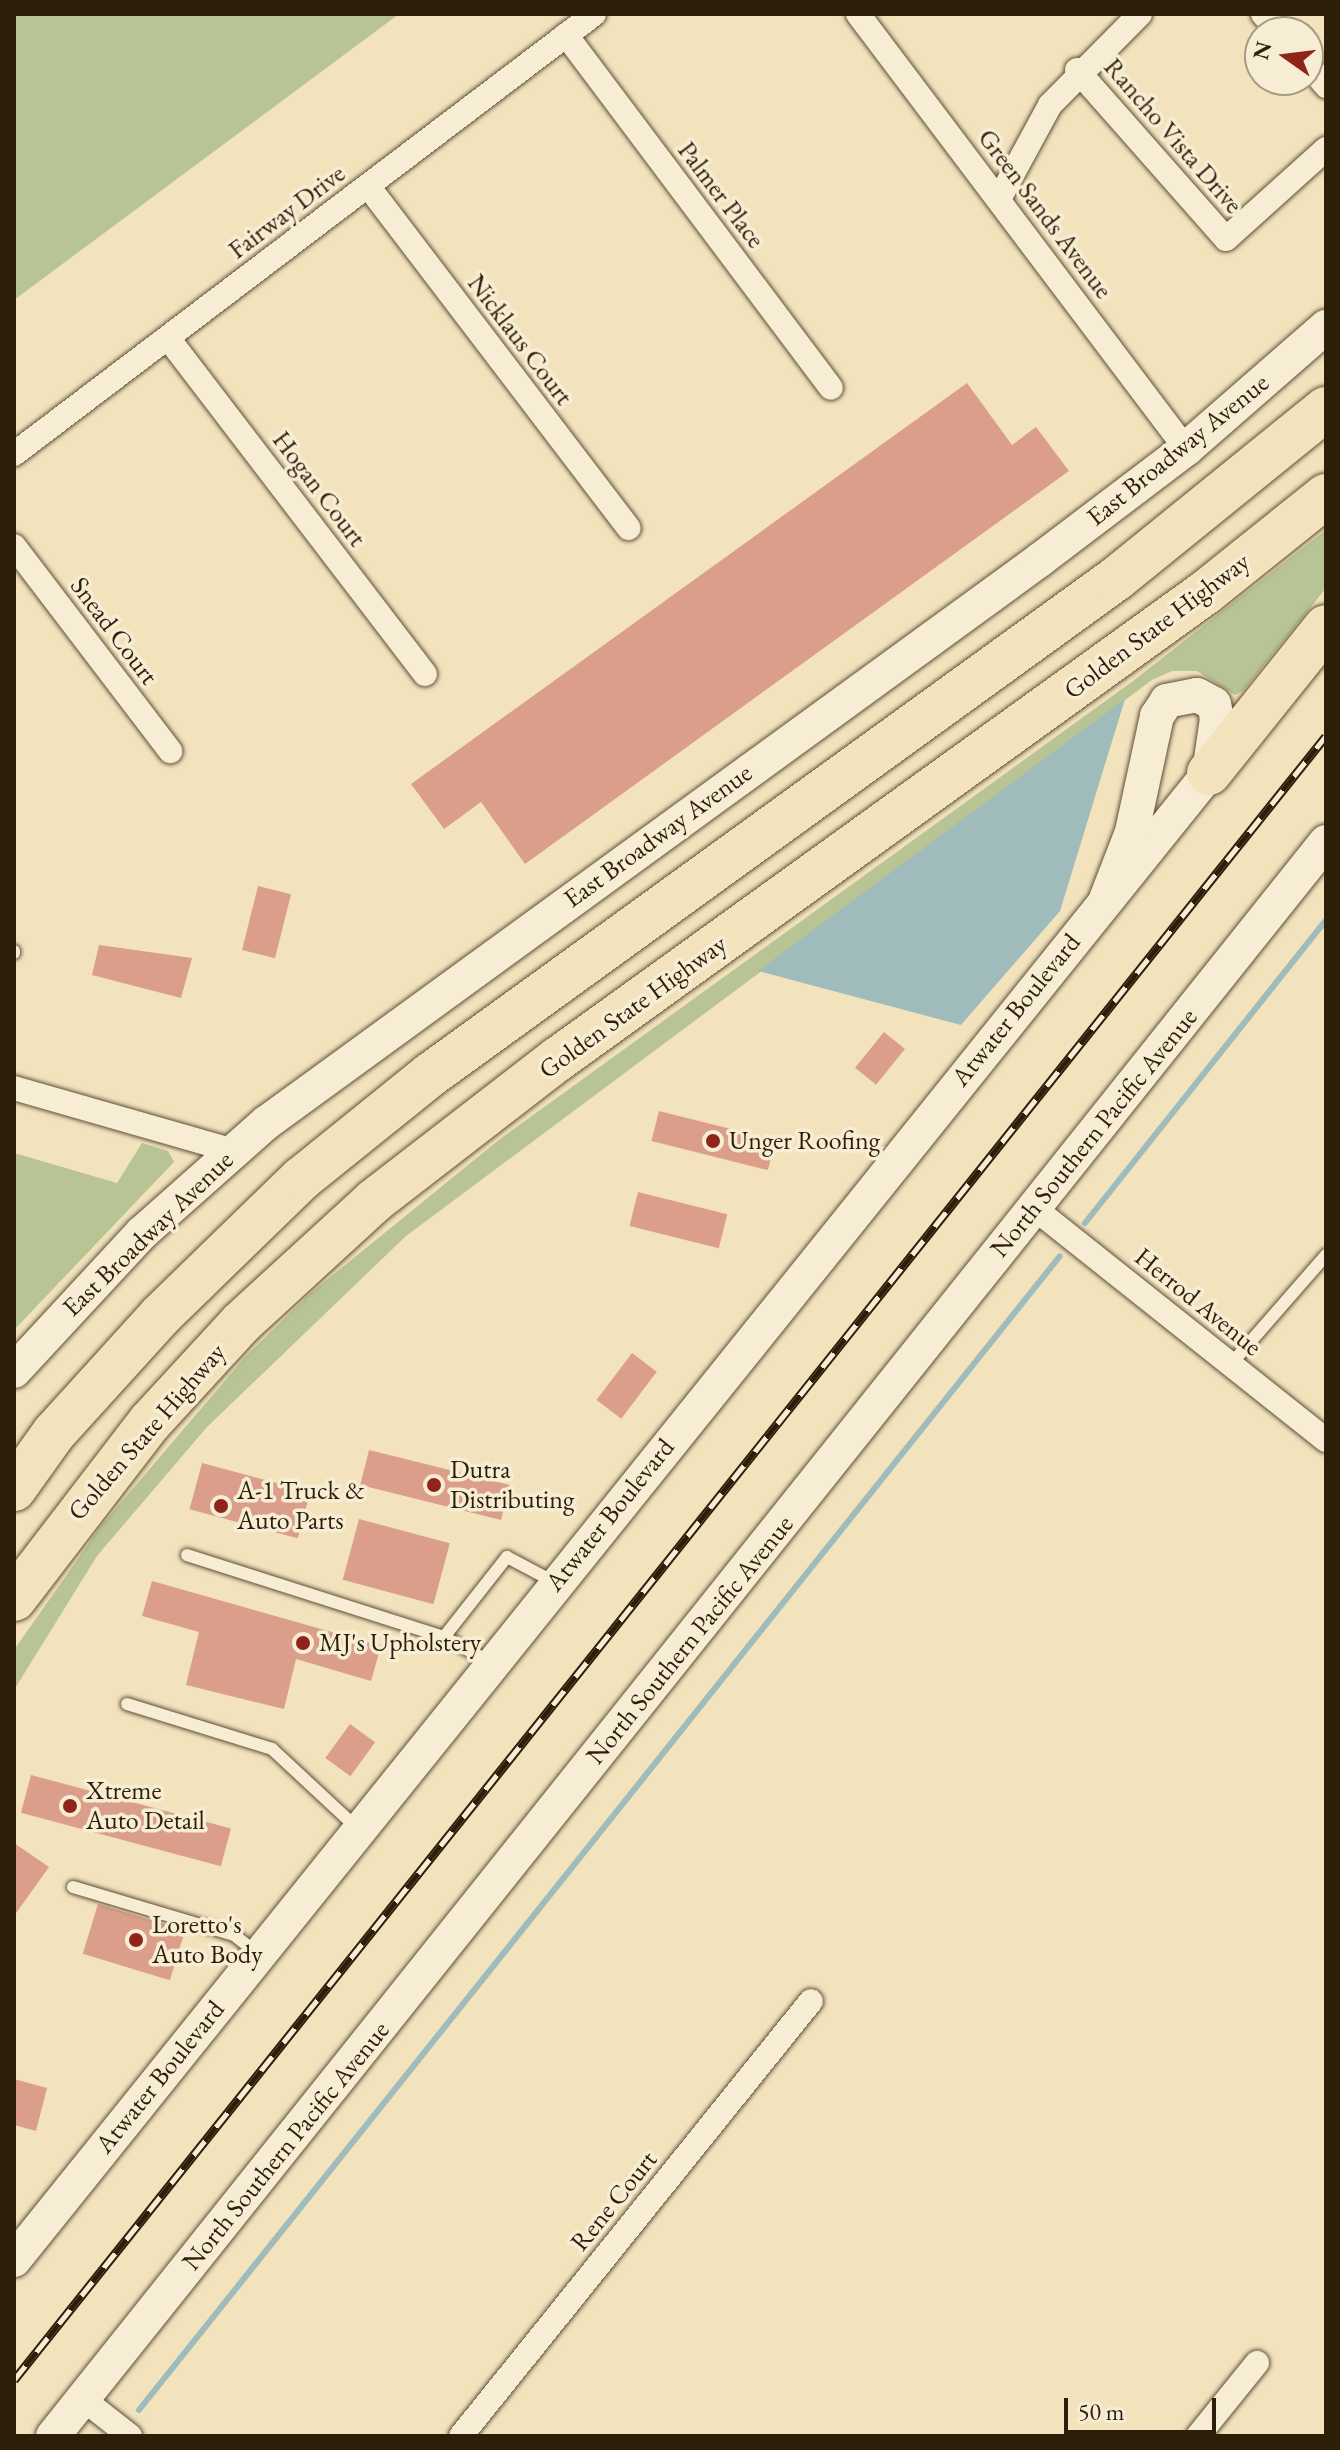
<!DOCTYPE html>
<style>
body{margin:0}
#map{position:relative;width:1340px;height:2450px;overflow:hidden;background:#f2e3bd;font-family:"EB Garamond",serif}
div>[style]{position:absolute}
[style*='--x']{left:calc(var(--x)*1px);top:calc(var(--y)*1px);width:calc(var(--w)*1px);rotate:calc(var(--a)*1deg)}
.green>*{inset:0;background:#b8c493}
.water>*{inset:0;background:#9fbbbb}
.stream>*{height:6px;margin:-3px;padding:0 3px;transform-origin:3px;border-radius:3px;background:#9fbbbb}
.building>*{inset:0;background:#db9e8b;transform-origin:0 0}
.roads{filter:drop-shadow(0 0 2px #5e4f37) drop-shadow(0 0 2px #5e4f37)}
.lane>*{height:12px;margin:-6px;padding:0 6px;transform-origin:6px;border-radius:6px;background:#f7edd4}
.street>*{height:24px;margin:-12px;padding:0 12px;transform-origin:12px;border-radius:12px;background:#f7edd4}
.secondary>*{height:34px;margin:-17px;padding:0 17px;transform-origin:17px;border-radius:17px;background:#f7edd4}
.highway>*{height:44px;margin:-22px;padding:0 22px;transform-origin:22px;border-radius:22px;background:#f2e3bd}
.rail>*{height:9px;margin-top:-4.5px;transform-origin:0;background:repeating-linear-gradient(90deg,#f7edd4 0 18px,#2d1e0a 0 36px);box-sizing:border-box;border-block:2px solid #2d1e0a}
.dots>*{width:22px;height:22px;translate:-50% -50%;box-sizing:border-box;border:4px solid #f7edd4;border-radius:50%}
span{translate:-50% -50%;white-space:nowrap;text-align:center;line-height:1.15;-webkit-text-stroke:7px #f7edd4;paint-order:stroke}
.street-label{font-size:26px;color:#2d1e0a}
.poi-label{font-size:26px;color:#2d1e0a}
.left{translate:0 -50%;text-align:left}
.frame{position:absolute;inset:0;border:16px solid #2d1e0a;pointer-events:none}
.north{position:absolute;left:1244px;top:16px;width:80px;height:80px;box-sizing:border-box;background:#f7edd4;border:2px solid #a69a83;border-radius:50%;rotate:284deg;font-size:22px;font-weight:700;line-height:32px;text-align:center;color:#2d1e0a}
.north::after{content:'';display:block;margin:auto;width:28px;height:36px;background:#8f2418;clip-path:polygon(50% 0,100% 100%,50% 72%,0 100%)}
.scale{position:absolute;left:1064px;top:2398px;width:152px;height:36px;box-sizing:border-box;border:4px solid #2d1e0a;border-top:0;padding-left:10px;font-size:24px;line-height:28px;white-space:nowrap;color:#2d1e0a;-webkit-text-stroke:6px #f7edd4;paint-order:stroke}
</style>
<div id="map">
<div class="green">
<i style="clip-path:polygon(14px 14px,399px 14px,14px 300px)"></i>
<i style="clip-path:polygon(1326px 530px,1326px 588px,1243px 691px,1235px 695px,1197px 671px,1172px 671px,1152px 680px,406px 1236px,207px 1427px,97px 1556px,14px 1690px,14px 1650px,101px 1526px,246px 1356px,312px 1292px,500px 1139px,1133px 681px)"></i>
<i style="clip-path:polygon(142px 1143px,168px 1151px,174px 1162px,14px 1330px,14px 1153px,117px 1183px)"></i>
</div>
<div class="water">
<i style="clip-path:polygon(1125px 699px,1060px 911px,961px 1025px,758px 971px)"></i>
</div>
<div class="stream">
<i style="--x:1085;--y:1223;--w:387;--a:-51.5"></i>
<i style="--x:139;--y:2410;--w:1476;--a:-51.41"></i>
</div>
<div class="building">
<i style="clip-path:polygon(967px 383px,1012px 445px,1036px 427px,1069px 471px,525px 864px,481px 802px,444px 829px,411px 784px)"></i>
<i style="left:258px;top:886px;width:34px;height:66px;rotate:14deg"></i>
<i style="clip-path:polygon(99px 945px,192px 958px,181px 998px,92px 975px)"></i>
<i style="left:884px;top:1032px;width:27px;height:46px;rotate:39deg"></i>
<i style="left:659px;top:1111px;width:120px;height:31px;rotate:14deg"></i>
<i style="left:638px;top:1192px;width:92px;height:35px;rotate:14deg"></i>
<i style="left:632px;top:1353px;width:31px;height:59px;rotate:37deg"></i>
<i style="left:369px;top:1450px;width:145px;height:36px;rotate:14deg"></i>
<i style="left:202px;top:1463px;width:112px;height:48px;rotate:15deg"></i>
<i style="left:359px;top:1519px;width:94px;height:63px;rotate:15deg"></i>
<i style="clip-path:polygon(152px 1581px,381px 1646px,371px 1681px,296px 1659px,284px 1709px,186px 1685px,199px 1632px,142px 1616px)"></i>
<i style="left:350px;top:1724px;width:31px;height:42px;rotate:36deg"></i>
<i style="left:31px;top:1775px;width:207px;height:39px;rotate:15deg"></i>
<i style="clip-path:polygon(14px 1843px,49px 1867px,14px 1916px)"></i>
<i style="left:98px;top:1904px;width:91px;height:52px;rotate:17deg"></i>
<i style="clip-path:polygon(14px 2079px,47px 2088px,36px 2131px,14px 2125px)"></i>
</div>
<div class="roads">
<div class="lane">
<i style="--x:14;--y:951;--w:2;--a:90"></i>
<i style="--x:1231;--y:1364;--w:145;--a:-48.9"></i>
<i style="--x:187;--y:1555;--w:270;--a:17.7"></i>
<i style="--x:444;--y:1637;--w:55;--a:28.4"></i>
<i style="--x:444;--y:1637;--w:102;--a:-51.8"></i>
<i style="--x:507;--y:1557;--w:55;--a:28"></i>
<i style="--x:127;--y:1704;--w:152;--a:17.2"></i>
<i style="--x:272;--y:1749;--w:115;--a:42.9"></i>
<i style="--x:73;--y:1887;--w:168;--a:16.6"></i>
<i style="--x:234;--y:1935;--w:28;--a:38"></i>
</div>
<div class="street">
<i style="--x:858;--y:14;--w:545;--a:52.98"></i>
<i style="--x:1263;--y:14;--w:24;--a:48"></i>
<i style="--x:566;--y:35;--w:441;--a:53.1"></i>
<i style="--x:1308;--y:65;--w:28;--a:49"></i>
<i style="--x:1077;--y:70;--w:225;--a:48.6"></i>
<i style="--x:1226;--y:239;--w:135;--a:-42"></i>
<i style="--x:368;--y:186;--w:430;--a:52.7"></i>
<i style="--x:999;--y:199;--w:107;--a:-61.5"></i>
<i style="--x:1050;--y:105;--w:128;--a:-45.3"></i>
<i style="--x:168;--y:338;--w:423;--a:52.6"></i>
<i style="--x:14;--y:454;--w:728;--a:-37.18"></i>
<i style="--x:14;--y:546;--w:258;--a:52.7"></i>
<i style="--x:14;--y:1088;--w:228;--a:16"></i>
<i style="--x:1034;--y:1208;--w:373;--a:38.5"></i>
<i style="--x:83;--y:2399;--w:60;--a:38.2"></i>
<i style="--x:461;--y:2436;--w:558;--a:-51.18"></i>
<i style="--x:1198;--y:2436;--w:94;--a:-51.1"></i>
</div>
<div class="secondary">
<i style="--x:14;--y:1371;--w:188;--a:-47.2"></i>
<i style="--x:142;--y:1233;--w:166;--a:-41.6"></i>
<i style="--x:266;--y:1123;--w:958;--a:-36.04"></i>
<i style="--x:1041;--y:559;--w:182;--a:-37.2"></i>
<i style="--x:1186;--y:449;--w:186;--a:-41.1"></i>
<i style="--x:14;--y:2260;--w:1908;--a:-51.21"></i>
<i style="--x:1209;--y:773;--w:55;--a:-81.6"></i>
<i style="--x:1217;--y:719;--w:15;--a:-101"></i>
<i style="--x:1214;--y:704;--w:19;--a:-152"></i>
<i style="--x:1197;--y:695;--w:31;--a:169"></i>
<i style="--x:1167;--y:701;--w:18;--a:124"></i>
<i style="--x:1157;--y:716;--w:119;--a:102.2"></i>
<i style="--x:1132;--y:832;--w:72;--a:111.2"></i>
<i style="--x:53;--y:2436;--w:2040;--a:-51.39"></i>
</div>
<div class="highway">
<i style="--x:1209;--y:773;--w:187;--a:-51.3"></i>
<i style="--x:14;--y:1489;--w:69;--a:-54.5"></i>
<i style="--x:54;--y:1433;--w:158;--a:-47.8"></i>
<i style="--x:160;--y:1316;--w:197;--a:-44.2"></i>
<i style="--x:301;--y:1179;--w:166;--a:-38.9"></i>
<i style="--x:430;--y:1075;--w:848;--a:-35.88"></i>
<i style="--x:1117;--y:578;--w:269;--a:-39"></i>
<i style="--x:14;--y:1599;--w:223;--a:-52.5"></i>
<i style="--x:150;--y:1422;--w:134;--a:-47.4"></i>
<i style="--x:241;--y:1323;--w:180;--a:-42.5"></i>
<i style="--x:374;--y:1201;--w:232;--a:-37.7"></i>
<i style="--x:558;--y:1059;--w:799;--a:-35.78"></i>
<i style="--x:1206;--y:592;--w:154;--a:-38.7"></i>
</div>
</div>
<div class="rail">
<i style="--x:14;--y:2380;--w:2103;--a:-51.41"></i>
</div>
<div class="dots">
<i style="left:713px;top:1141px;background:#8f2418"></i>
<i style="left:434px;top:1485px;background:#8f2418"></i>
<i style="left:221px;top:1506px;background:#8f2418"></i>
<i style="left:303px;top:1643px;background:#8f2418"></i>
<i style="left:70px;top:1806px;background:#8f2418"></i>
<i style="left:136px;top:1940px;background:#8f2418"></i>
</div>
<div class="street-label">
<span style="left:1173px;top:136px;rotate:49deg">Rancho Vista Drive</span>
<span style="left:721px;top:195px;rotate:53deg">Palmer Place</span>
<span style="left:287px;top:212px;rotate:-37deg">Fairway Drive</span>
<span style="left:1045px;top:214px;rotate:53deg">Green Sands Avenue</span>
<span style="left:520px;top:340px;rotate:53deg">Nicklaus Court</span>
<span style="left:1178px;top:450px;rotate:-39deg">East Broadway Avenue</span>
<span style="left:319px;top:489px;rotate:53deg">Hogan Court</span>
<span style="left:1157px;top:626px;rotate:-37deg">Golden State Highway</span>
<span style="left:114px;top:631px;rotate:53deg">Snead Court</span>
<span style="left:658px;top:836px;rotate:-36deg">East Broadway Avenue</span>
<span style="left:633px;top:1007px;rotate:-36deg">Golden State Highway</span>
<span style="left:1016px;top:1010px;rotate:-51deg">Atwater Boulevard</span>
<span style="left:1094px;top:1133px;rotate:-51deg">North Southern Pacific Avenue</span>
<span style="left:148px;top:1234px;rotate:-44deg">East Broadway Avenue</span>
<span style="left:1198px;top:1302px;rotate:39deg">Herrod Avenue</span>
<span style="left:147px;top:1432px;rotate:-49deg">Golden State Highway</span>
<span style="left:610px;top:1515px;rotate:-51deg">Atwater Boulevard</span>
<span style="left:690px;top:1640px;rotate:-51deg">North Southern Pacific Avenue</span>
<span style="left:160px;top:2077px;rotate:-51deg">Atwater Boulevard</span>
<span style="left:286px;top:2146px;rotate:-51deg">North Southern Pacific Avenue</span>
<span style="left:614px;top:2201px;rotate:-51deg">Rene Court</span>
</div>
<div class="poi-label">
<span class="left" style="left:729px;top:1141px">Unger Roofing</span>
<span class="left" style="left:450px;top:1485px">Dutra<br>Distributing</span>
<span class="left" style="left:237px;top:1506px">A-1 Truck &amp;<br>Auto Parts</span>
<span class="left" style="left:319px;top:1643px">MJ's Upholstery</span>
<span class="left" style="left:86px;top:1806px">Xtreme<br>Auto Detail</span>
<span class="left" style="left:152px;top:1940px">Loretto's<br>Auto Body</span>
</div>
<div class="frame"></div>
<div class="north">N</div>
<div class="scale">50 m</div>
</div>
